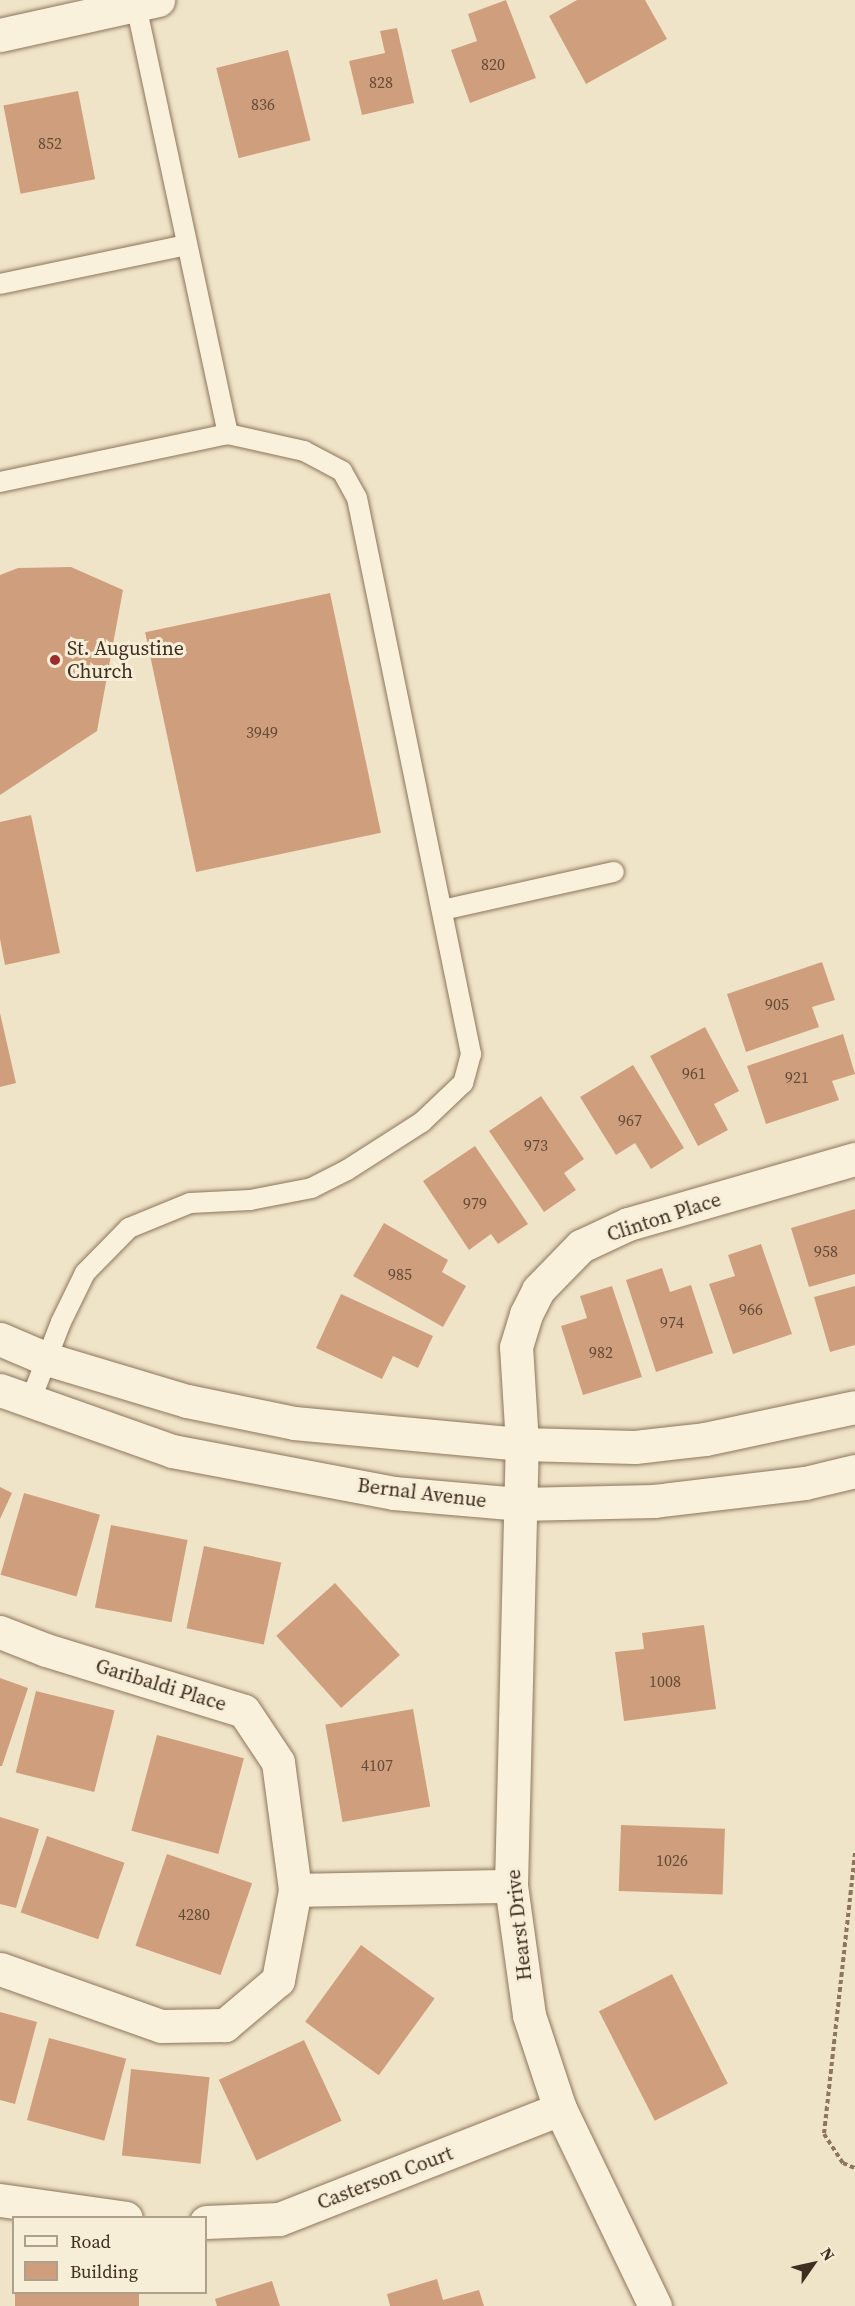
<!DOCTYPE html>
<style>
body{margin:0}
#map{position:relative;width:855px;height:2306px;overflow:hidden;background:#f0e4c8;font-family:"Source Serif 4",serif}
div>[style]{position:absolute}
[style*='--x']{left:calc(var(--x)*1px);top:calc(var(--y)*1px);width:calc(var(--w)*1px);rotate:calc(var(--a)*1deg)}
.building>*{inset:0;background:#cf9f7d;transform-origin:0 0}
.path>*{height:4px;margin-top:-2px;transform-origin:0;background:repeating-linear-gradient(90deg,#8d765c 0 4.5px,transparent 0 7.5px)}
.roads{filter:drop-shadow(0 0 2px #8d765c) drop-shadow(0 0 2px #8d765c)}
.lane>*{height:20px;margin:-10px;padding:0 10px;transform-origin:10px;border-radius:10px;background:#faf1dc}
.street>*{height:33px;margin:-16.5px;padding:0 16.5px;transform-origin:16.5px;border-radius:16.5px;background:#faf1dc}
.secondary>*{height:33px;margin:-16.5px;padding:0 16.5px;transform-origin:16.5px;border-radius:16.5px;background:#faf1dc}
.dots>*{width:16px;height:16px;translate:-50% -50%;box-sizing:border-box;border:3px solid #f7eed8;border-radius:50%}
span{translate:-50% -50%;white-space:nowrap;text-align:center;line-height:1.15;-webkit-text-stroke:6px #f7eed8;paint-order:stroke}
.number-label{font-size:16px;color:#624a37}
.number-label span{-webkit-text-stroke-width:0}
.poi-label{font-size:20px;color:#3d2e20}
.left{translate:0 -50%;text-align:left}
.street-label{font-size:20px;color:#3d2e20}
.legend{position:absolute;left:12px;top:2216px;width:195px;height:78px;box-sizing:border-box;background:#f7eed8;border:2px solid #ada18e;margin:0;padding:8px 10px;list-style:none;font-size:18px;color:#3d2e20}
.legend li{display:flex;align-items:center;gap:12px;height:30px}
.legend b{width:30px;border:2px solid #ada18e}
.north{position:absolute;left:783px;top:2234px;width:60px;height:60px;-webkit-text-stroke:4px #f7eed8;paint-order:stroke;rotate:56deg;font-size:16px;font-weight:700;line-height:24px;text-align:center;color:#3d2e20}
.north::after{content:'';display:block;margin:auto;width:21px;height:27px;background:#3d2e20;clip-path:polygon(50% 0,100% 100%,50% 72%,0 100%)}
</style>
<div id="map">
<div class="building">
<i style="clip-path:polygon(506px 0,536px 78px,470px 103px,451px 50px,477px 41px,468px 14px)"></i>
<i style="clip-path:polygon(577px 0,645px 0,667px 39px,586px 84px,549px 16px)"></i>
<i style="clip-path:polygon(397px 28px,414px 103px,362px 115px,349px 61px,385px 53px,380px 31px)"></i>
<i style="left:288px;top:50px;width:93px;height:74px;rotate:76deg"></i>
<i style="left:78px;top:91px;width:90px;height:76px;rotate:79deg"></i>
<i style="clip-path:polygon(71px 567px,123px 590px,97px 731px,0 795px,0 575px,18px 568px)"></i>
<i style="left:330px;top:593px;width:245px;height:189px;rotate:78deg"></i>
<i style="clip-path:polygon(31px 815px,60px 953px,5px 965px,0 939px,0 822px)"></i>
<i style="clip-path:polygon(822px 962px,835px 1000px,812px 1007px,819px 1027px,746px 1052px,727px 994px)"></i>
<i style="clip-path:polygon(0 1013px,16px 1083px,0 1087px)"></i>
<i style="clip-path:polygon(705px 1027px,739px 1091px,714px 1104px,728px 1130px,698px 1146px,650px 1056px)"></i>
<i style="clip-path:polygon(843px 1034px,855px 1074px,832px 1081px,839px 1100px,766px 1124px,747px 1066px)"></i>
<i style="clip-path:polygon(633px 1065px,684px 1148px,651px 1169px,635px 1143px,616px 1155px,580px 1097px)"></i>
<i style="clip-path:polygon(541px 1096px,584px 1159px,564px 1173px,576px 1190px,544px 1212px,489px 1131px)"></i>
<i style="clip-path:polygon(475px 1146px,528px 1224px,498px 1244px,491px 1234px,469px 1250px,423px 1181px)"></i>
<i style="clip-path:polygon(855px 1209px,855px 1274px,809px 1287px,791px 1228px)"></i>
<i style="clip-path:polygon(384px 1223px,448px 1260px,442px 1272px,466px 1286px,443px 1327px,353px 1276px)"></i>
<i style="clip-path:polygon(761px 1244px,792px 1334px,733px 1354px,709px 1284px,735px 1276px,728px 1255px)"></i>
<i style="clip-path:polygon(662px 1268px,670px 1292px,691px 1285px,713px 1353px,656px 1372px,626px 1280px)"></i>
<i style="clip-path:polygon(612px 1286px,642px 1377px,583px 1395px,561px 1326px,587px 1318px,580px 1296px)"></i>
<i style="clip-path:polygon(855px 1286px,855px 1345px,830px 1352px,814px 1297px)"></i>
<i style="clip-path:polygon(341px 1294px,433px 1336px,418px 1368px,393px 1356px,382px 1379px,316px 1348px)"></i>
<i style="clip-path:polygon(0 1487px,12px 1493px,0 1519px)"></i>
<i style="left:24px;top:1493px;width:79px;height:85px;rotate:16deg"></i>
<i style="left:111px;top:1525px;width:78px;height:84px;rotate:11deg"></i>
<i style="left:204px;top:1546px;width:79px;height:84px;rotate:12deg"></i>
<i style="left:335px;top:1583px;width:97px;height:79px;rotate:48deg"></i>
<i style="clip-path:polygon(704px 1625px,716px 1709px,624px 1721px,615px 1652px,644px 1649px,642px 1633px)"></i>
<i style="clip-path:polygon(0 1678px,28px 1688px,2px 1766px,0 1766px)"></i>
<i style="left:36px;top:1691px;width:81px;height:84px;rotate:14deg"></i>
<i style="left:413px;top:1709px;width:99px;height:89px;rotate:80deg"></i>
<i style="left:157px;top:1735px;width:90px;height:99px;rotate:15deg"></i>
<i style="clip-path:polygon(0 1817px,39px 1829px,16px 1908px,0 1904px)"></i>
<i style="left:621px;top:1825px;width:104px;height:66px;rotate:2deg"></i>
<i style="left:47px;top:1836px;width:82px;height:81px;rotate:19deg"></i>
<i style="left:167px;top:1854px;width:90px;height:97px;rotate:19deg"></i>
<i style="left:361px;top:1945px;width:91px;height:95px;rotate:36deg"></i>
<i style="left:672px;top:1974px;width:123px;height:82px;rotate:63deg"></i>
<i style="clip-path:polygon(0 2012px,37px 2022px,15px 2104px,0 2100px)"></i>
<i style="left:49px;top:2038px;width:80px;height:85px;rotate:15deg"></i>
<i style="left:304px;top:2040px;width:89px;height:94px;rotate:65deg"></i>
<i style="left:131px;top:2069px;width:79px;height:87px;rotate:6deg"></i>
<i style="clip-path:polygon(437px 2279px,443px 2300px,479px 2290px,484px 2306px,390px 2306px,387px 2294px)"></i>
<i style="clip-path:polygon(272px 2281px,280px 2306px,217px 2306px,215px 2299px)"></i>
<i style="left:15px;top:2292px;width:124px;height:14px"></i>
</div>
<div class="path">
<i style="--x:855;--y:1853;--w:283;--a:96.3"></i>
<i style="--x:824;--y:2134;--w:35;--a:57"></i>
<i style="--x:843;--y:2163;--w:13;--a:23"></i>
</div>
<div class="roads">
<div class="lane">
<i style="--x:136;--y:5;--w:439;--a:77.9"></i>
<i style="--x:0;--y:284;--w:191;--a:-11.8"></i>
<i style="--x:0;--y:482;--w:233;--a:-11.9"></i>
<i style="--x:228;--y:434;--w:78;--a:12.6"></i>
<i style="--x:304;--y:451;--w:43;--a:27.8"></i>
<i style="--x:342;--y:471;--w:31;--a:61"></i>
<i style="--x:357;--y:498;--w:568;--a:78.41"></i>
<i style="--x:471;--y:1054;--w:30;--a:105"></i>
<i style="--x:463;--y:1083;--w:57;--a:136.4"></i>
<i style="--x:422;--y:1122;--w:89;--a:147.4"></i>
<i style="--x:347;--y:1170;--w:39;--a:153"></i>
<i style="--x:312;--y:1188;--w:63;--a:169"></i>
<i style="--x:250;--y:1200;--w:60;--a:177.1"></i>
<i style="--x:190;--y:1203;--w:66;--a:157.7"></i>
<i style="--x:129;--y:1228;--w:63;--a:134.4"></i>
<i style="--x:85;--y:1273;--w:55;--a:116.1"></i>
<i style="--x:61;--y:1322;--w:86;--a:111.2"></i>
<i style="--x:442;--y:910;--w:176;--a:-12.5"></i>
</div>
<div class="street">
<i style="--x:0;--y:35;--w:162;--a:-12.5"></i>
<i style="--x:0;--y:1632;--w:49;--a:21.4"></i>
<i style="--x:46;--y:1650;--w:207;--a:17.1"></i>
<i style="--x:244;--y:1711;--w:61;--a:56.3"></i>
<i style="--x:278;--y:1762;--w:129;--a:82.4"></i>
<i style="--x:295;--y:1890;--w:92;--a:100.7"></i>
<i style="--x:278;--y:1980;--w:70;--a:139.7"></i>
<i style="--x:225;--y:2025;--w:64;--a:179.1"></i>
<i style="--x:161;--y:2026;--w:171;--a:-160.5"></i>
<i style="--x:295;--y:1890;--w:216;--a:-1.1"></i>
<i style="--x:0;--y:2200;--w:127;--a:8.1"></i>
<i style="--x:206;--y:2222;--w:73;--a:-2.4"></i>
<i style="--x:279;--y:2219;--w:302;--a:-21.4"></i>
<i style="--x:655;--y:2306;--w:219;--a:-115.7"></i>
<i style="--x:560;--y:2109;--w:99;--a:-108.3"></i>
<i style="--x:529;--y:2015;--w:130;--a:-97.9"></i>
<i style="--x:511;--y:1886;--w:442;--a:-88.6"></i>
<i style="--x:522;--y:1444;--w:97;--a:-93.5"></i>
<i style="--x:516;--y:1347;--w:34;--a:-73"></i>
<i style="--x:526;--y:1314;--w:27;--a:-63"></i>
<i style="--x:538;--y:1290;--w:62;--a:-45.7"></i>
<i style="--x:581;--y:1246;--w:52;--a:-25.1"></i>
<i style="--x:628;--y:1224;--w:236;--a:-16"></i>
</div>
<div class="secondary">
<i style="--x:0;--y:1339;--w:51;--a:23.1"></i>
<i style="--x:47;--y:1359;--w:146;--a:16.7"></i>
<i style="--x:187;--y:1401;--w:109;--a:11.6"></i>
<i style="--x:294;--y:1423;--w:229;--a:5.3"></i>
<i style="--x:522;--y:1444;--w:113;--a:1.5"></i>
<i style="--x:635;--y:1447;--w:70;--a:-6.5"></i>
<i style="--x:705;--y:1439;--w:153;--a:-12"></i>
<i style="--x:0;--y:1390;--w:182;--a:19.5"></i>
<i style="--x:172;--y:1451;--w:226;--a:10.7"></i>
<i style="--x:394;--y:1493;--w:125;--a:5"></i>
<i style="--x:519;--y:1504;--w:135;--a:-1.3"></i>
<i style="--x:654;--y:1501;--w:152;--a:-6.8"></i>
<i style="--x:805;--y:1483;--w:51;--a:-13.5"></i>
</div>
</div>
<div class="dots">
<i style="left:55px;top:660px;background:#9e2a2b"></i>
</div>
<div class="number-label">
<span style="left:493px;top:64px">820</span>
<span style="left:381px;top:82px">828</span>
<span style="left:263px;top:104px">836</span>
<span style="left:50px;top:143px">852</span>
<span style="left:262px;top:732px">3949</span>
<span style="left:777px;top:1004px">905</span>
<span style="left:694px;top:1073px">961</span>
<span style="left:797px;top:1077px">921</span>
<span style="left:630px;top:1120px">967</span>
<span style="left:536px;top:1145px">973</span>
<span style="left:475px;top:1203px">979</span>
<span style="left:826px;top:1251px">958</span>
<span style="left:400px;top:1274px">985</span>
<span style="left:751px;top:1309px">966</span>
<span style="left:672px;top:1322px">974</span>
<span style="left:601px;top:1352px">982</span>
<span style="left:665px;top:1681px">1008</span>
<span style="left:377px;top:1765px">4107</span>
<span style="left:672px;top:1860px">1026</span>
<span style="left:194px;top:1914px">4280</span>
</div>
<div class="poi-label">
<span class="left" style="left:67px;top:660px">St. Augustine<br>Church</span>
</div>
<div class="street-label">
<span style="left:664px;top:1217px;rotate:-18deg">Clinton Place</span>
<span style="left:422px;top:1493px;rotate:7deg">Bernal Avenue</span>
<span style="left:161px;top:1685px;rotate:17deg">Garibaldi Place</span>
<span style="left:519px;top:1925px;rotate:-96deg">Hearst Drive</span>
<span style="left:385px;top:2178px;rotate:-21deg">Casterson Court</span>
</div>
<ul class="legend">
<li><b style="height:8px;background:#faf1dc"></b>Road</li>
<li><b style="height:16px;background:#cf9f7d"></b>Building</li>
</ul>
<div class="north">N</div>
</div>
